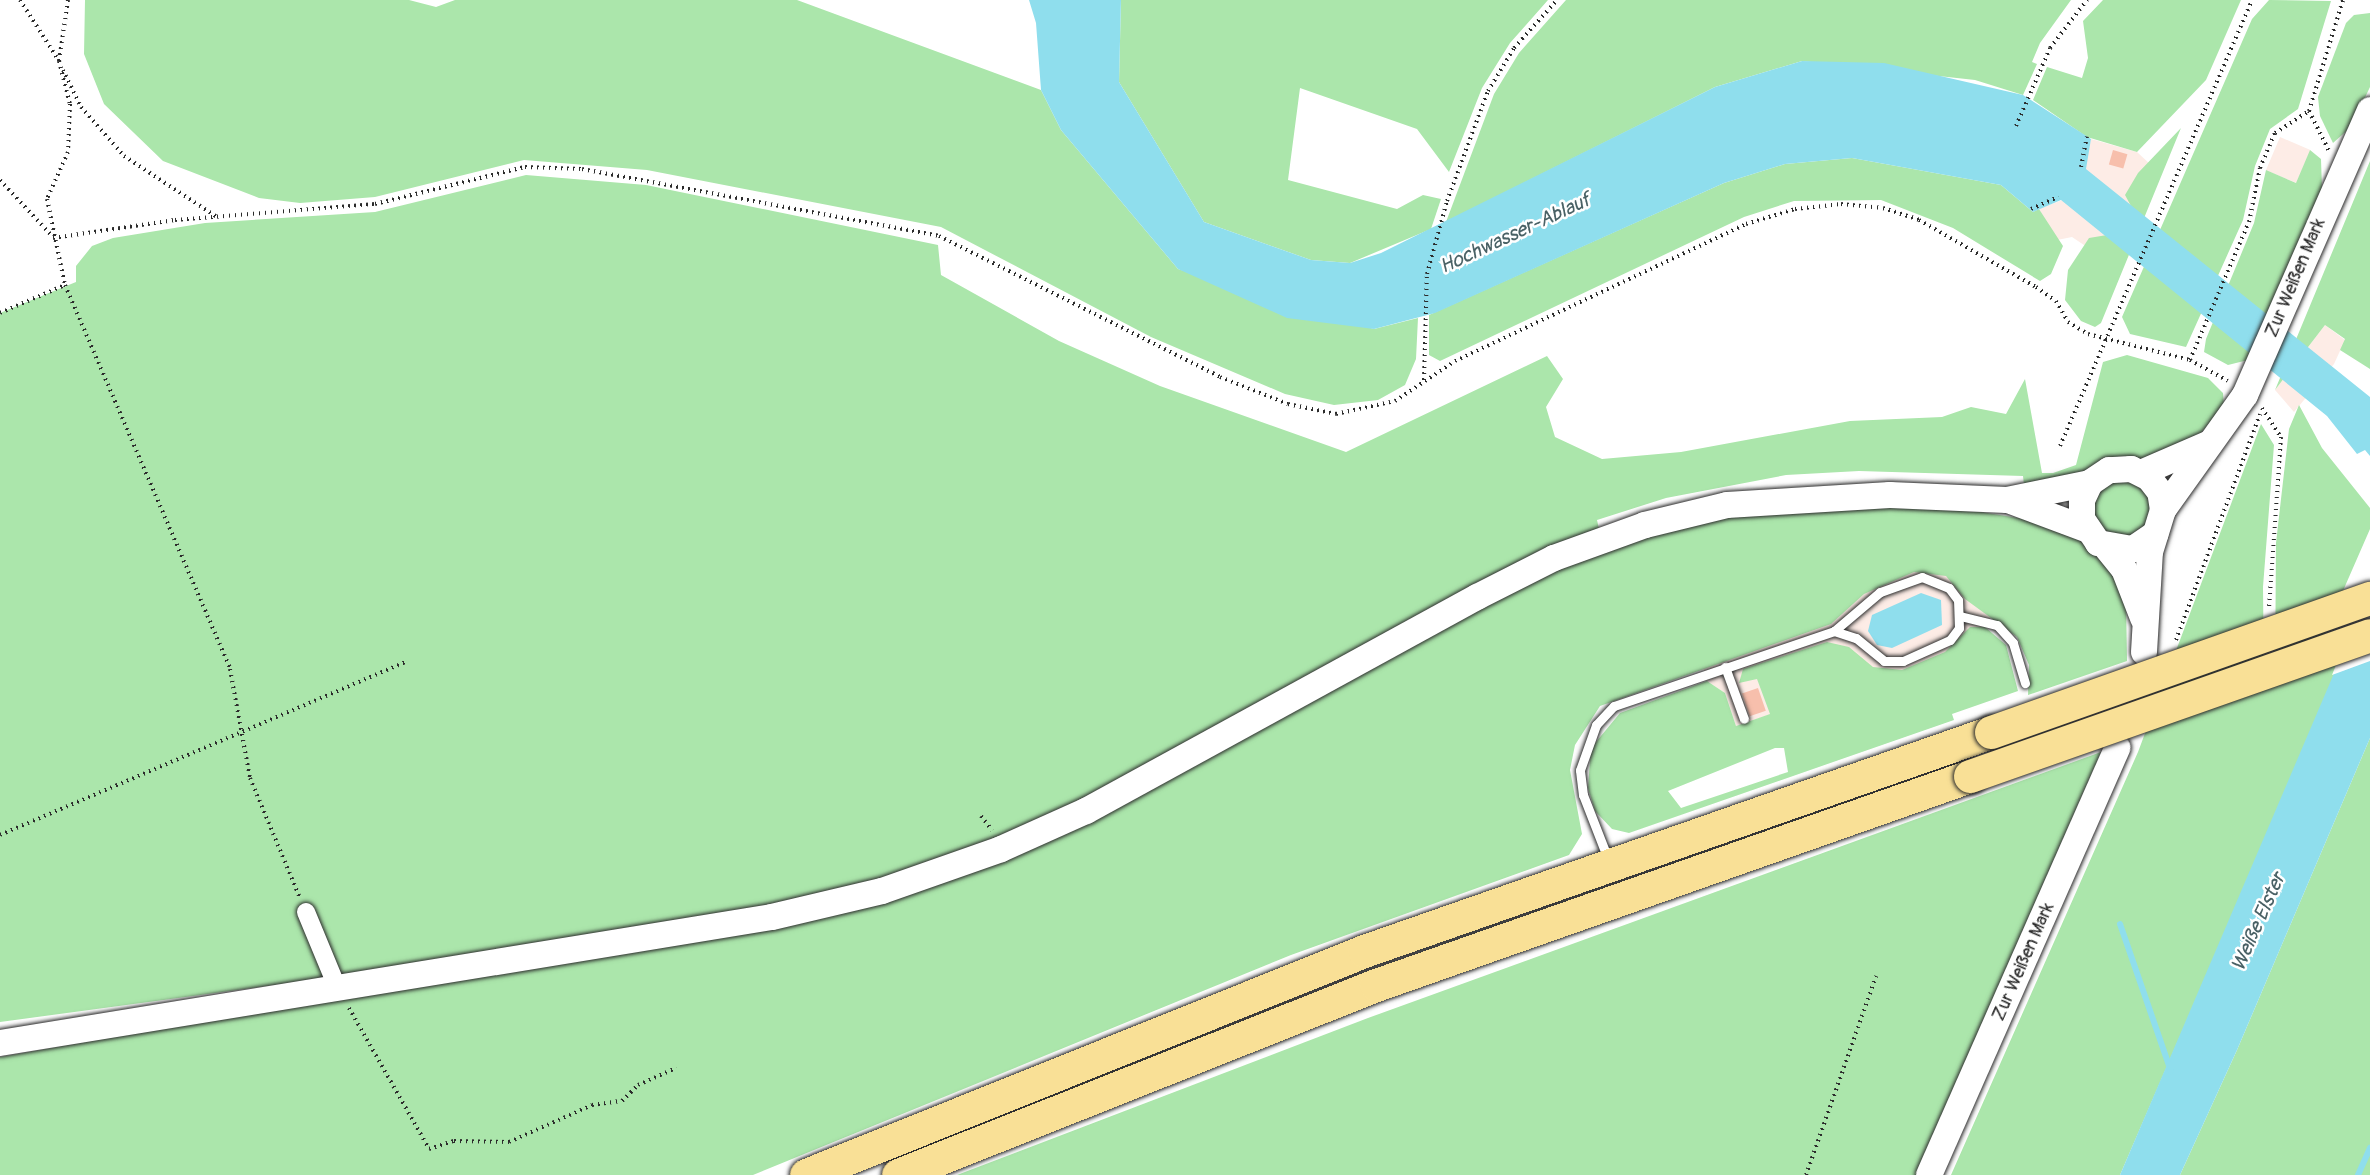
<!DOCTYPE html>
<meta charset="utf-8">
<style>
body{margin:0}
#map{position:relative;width:2370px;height:1175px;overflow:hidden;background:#fff;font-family:Pangolin,sans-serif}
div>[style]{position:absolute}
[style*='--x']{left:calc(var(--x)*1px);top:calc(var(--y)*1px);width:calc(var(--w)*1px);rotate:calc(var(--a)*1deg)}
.built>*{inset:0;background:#fdece6;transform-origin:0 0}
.green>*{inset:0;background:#abe6ab}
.round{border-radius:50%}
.water>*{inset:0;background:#8fdeed}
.pier>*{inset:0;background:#fff}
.stream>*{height:6px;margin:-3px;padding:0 3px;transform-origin:3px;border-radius:3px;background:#8fdeed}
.building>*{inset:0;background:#f7bfac;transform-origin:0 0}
.path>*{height:4px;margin-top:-2px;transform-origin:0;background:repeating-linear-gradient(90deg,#2b2b2b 0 1.5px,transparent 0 6px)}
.roads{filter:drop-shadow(0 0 2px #2b2b2b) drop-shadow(0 0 2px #2b2b2b)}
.service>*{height:9px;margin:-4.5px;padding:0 4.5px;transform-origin:4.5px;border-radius:4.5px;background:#fff}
.minor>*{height:18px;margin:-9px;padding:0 9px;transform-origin:9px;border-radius:9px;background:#fff}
.secondary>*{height:26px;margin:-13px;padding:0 13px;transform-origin:13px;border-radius:13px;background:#fff}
.motorway>*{height:33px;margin:-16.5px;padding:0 16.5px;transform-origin:16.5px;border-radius:16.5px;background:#f9e096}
.bridges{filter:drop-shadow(0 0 2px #2b2b2b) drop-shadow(0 0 2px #2b2b2b)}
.motorway-bridge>*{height:33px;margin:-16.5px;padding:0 16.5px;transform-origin:16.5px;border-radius:16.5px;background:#f9e096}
span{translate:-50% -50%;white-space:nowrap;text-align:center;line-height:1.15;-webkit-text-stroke:5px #fff;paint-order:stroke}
.street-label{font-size:18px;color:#2b2b2b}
.water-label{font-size:20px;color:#496165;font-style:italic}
</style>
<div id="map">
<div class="built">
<i style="left:2280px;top:137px;width:33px;height:36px;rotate:23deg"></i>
<i style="clip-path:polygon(2091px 139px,2137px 152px,2151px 165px,2132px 208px,2108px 238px,2087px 247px,2072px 237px,2057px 240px,2039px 209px,2104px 184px,2085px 169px)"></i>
<i style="clip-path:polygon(2325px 325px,2345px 340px,2334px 364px,2294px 412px,2275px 390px)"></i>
<i style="clip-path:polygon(1948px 556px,1973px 604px,1991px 616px,1979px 645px,1736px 726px,1725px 693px,1707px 681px,1697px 648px)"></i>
</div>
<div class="green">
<i style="clip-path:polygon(85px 0,409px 0,436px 7px,455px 0,797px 0,1041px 90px,1061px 130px,1178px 269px,1374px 329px,1418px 318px,1416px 359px,1405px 385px,1378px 400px,1334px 405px,1285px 394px,1151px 337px,941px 227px,647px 170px,524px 160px,375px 197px,300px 203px,259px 198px,163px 161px,104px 104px,84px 54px)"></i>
<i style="clip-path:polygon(1121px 0,1548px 0,1510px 43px,1482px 88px,1449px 172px,1417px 129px,1300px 88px,1288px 180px,1397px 209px,1423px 195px,1441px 199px,1431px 229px,1350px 263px,1311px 260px,1204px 222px,1119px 82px)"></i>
<i style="clip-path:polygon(1566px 0,2071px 0,2040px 43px,2032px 62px,2037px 64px,2023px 95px,1975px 80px,1802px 61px,1715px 87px,1446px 222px,1494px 94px,1519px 53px)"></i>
<i style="clip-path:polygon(2103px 0,2241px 0,2206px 80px,2137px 152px,2087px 137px,2033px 100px,2047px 67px,2082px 78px,2088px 58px,2083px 21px)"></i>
<i style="clip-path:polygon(2269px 0,2331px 1px,2298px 109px,2270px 129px,2255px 166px,2243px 220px,2186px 347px,2130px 334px,2122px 317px,2252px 19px)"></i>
<i style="clip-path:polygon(2370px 13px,2370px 87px,2351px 127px,2333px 143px,2320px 116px,2318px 97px,2346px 23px,2354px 15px)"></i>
<i style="clip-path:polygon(2181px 128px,2101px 323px,2095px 327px,2081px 321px,2065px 300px,2068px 270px,2089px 238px,2107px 235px,2131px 206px,2125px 195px,2138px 173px)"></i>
<i style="clip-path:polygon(2310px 150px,2321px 159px,2322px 189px,2248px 360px,2228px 365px,2204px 352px,2206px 339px,2254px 223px,2266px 170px,2296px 183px)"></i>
<i style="clip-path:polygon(1852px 158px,2001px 185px,2033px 212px,2039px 209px,2063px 246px,2051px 274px,2040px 281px,1953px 228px,1881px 200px,1794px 201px,1744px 217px,1440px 361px,1429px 355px,1429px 315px,1724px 183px,1785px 164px)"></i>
<i style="clip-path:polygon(2370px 161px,2370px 369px,2340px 350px,2345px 339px,2325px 325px,2275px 390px)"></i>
<i style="clip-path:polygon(526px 175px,646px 185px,938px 245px,941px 275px,1059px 341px,1160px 386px,1346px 452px,1547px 356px,1563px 379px,1546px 407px,1555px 437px,1602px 459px,1681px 452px,1850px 421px,1942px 417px,1971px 407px,2006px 414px,2025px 379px,2042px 473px,2053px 473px,2076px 465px,2103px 362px,2127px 355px,2208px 378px,2223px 393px,2224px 406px,2199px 435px,2142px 459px,2125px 458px,2080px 476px,2024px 485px,2023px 476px,1859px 471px,1786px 475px,1666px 498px,1597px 520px,1599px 529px,1129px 777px,999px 838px,876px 880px,768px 906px,290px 983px,0 1022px,0 313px,76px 282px,76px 266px,92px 246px,113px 238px,205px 223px,375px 212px)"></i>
<i style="clip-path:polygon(2299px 405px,2322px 448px,2370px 508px,2370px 529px,2318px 648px,2339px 668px,2120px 1175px,1951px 1175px,2138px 752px,2261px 424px,2274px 445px,2263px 587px,2264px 683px,2275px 680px,2276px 543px,2289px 429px)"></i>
<i class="round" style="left:2093px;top:478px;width:60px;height:60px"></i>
<i style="clip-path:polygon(1850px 505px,1981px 512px,2044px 522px,2072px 533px,2108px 562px,2126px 600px,2127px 661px,2028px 695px,2029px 665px,2017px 637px,1965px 599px,1946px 576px,1914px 572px,1864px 594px,1831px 624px,1600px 706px,1575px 745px,1570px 770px,1582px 834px,1569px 855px,1291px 955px,753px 1175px,0 1175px,0 1057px,887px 901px,1557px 568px,1647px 536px,1727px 517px)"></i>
<i style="clip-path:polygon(evenodd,1970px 627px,1985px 627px,2006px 645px,2018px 691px,1952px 714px,1954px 720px,1629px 833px,1612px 829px,1595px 811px,1588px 788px,1591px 748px,1620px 713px,1707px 681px,1725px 693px,1736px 726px,1770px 714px,1757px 679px,1739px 683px,1743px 669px,1827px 642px,1849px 647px,1873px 667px,1902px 670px,1945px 652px,1970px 627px,1775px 748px,1784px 748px,1788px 772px,1681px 808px,1668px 791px,1775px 748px)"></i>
<i style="clip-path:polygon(2370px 738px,2370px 1175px,2180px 1175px,2237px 1050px)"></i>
<i style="clip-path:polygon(2101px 752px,1916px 1175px,957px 1175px,1368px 1018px)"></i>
</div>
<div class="water">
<i style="clip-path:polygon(1029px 0,1121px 0,1119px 82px,1204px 222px,1311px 260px,1350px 263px,1381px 253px,1715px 87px,1802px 61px,1884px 63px,2023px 95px,2091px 139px,2086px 169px,2370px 397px,2370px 456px,2365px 450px,2357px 454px,2327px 416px,2061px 200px,2033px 212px,2001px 185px,1852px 158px,1785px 164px,1724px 183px,1435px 313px,1374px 329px,1287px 318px,1178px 269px,1061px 130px,1041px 90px,1036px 23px)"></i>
<i style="clip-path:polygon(2370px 589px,2370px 738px,2237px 1050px,2180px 1175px,2120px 1175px)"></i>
<i style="clip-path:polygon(1921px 593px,1941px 600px,1942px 625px,1892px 648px,1877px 645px,1868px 631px,1872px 615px)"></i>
</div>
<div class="pier">
<i style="clip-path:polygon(2370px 586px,2370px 661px,2332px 675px,2367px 587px)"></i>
</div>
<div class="stream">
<i style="--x:2120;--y:924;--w:156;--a:70.9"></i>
<i style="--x:2358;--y:1175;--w:30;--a:-66"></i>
</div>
<div class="building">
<i style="left:2113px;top:150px;width:15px;height:15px;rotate:16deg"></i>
<i style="left:1758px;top:688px;width:24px;height:17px;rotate:71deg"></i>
</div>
<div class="path">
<i style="--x:20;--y:0;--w:72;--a:57.4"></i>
<i style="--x:68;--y:0;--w:62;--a:98.4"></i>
<i style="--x:59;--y:61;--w:44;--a:75.7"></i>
<i style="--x:70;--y:104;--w:48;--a:92.4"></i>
<i style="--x:68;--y:152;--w:51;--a:114.1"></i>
<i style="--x:47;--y:199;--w:88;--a:78.2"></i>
<i style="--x:65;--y:285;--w:418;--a:66.7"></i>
<i style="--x:230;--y:669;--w:111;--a:79.6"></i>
<i style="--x:250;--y:778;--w:130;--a:67.4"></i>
<i style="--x:63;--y:70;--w:41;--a:64.1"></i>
<i style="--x:81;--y:107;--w:65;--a:48.7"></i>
<i style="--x:124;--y:156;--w:111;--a:33.3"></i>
<i style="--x:2309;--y:111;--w:45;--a:63.4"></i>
<i style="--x:2016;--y:126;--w:85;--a:-66.4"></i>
<i style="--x:2050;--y:48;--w:61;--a:-52.4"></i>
<i style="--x:2081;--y:167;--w:31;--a:-79"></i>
<i style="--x:0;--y:180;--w:78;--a:47.1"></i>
<i style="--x:2031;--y:209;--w:30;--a:-24"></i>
<i style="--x:53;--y:238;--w:123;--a:-8.4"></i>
<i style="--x:175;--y:220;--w:201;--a:-4.6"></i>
<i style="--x:375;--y:204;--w:154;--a:-13.9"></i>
<i style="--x:525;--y:167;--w:57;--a:2"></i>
<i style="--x:582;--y:169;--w:363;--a:10.6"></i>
<i style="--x:939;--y:236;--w:314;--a:26.6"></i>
<i style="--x:1220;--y:377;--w:73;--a:21.7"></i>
<i style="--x:1288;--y:404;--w:49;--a:11.8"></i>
<i style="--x:1336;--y:414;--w:60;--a:-12.4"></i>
<i style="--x:1395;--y:401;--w:72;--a:-33.7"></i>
<i style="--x:1455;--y:361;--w:322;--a:-25.2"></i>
<i style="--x:1746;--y:224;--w:51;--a:-17"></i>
<i style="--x:1795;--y:209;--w:46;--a:-6.2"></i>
<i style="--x:1841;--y:204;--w:42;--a:5.4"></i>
<i style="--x:1883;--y:208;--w:38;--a:18"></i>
<i style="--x:1919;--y:220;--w:135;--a:29.8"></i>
<i style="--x:2036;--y:287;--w:24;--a:35"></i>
<i style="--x:2056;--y:301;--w:24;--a:60"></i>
<i style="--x:2068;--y:322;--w:23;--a:31"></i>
<i style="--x:2088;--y:334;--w:105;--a:14.3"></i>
<i style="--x:2190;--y:360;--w:43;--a:28.9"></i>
<i style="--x:0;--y:313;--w:71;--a:-23.3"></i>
<i style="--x:2190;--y:360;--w:150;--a:-66.9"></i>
<i style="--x:2249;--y:222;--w:55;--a:-78.5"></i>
<i style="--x:2260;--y:168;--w:38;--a:-67"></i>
<i style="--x:2275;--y:133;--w:40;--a:-32.9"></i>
<i style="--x:2309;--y:111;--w:116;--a:-73"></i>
<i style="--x:1424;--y:380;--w:106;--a:-88.4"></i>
<i style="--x:1427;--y:274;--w:76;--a:-74.7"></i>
<i style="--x:1447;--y:201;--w:117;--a:-69.6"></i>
<i style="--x:1488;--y:91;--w:50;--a:-58.8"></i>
<i style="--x:1514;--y:48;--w:64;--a:-48.1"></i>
<i style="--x:2262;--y:408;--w:35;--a:57"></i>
<i style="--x:2281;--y:437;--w:170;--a:94"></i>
<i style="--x:2060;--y:446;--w:486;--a:-66.7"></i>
<i style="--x:2176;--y:640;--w:241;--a:-69.6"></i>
<i style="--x:981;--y:816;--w:18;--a:52"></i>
<i style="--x:0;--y:835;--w:443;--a:-23.1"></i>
<i style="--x:349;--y:1008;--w:162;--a:60.4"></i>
<i style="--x:429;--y:1149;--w:26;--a:-18"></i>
<i style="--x:454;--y:1141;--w:55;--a:1"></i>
<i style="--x:509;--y:1142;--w:91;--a:-24"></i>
<i style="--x:592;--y:1105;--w:30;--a:-8"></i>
<i style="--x:622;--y:1101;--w:23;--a:-45"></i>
<i style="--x:638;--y:1085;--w:42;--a:-24.1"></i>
<i style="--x:1806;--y:1175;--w:211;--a:-70.6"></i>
</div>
<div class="roads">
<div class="service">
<i style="--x:1960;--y:616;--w:38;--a:14"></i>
<i style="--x:1997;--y:625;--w:24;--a:48"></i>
<i style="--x:2013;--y:643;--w:42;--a:73.3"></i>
<i style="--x:1725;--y:667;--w:55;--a:69.9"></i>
<i style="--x:1608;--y:859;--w:69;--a:-111.3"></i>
<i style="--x:1583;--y:795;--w:25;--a:-97"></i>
<i style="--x:1580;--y:770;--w:48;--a:-70.4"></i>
<i style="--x:1596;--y:725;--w:26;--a:-47"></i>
<i style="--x:1614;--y:706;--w:232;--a:-18.8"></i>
<i style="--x:1834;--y:631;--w:23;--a:18"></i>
<i style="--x:1856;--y:638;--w:36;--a:39"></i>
<i style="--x:1884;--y:661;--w:19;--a:0"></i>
<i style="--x:1903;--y:661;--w:51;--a:-24.1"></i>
<i style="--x:1950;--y:640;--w:15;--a:-53"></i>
<i style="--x:1959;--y:628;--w:28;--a:-92"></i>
<i style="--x:1958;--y:600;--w:15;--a:-127"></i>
<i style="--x:1949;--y:588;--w:29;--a:-158"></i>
<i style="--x:1922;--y:577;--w:45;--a:160.3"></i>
<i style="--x:1880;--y:592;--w:60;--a:139.7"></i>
</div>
<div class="minor">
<i style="--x:306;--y:912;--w:81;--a:67.5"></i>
</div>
<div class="secondary">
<i style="--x:2141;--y:473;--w:75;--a:-23.5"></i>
<i style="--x:2011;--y:501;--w:80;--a:20.5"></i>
<i style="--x:2163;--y:510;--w:141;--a:-54.5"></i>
<i style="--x:2245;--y:395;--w:311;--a:-66.3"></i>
<i style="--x:2106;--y:547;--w:28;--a:51"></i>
<i style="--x:2124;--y:569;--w:53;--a:68.8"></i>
<i style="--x:2144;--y:652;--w:100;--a:-86.6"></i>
<i style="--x:2150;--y:552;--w:44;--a:-72.8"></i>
<i style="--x:2163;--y:510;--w:18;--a:-99"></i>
<i style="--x:2160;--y:492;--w:18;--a:-128"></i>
<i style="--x:2149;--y:478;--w:20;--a:-153"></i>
<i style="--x:2131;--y:469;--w:22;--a:177"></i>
<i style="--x:2109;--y:470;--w:23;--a:146"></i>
<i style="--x:2090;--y:483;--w:19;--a:115"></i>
<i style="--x:2082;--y:500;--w:19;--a:90"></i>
<i style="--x:2082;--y:519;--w:29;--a:56"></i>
<i style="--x:2098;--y:543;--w:36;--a:10"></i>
<i style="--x:2133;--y:549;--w:27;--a:-34"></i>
<i style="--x:0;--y:1043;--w:782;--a:-9.27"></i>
<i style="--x:772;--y:917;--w:113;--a:-13.3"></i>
<i style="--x:882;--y:891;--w:126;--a:-19.4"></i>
<i style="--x:1001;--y:849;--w:93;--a:-24.1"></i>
<i style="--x:1086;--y:811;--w:446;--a:-28.7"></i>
<i style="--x:1477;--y:597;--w:86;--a:-26.9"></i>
<i style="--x:1554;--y:558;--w:97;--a:-19.9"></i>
<i style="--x:1645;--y:525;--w:84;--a:-13.7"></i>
<i style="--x:1727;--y:505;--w:163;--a:-3.5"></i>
<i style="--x:1890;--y:495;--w:117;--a:2.4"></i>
<i style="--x:2007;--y:500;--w:85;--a:-11.6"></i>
<i style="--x:1929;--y:1175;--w:467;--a:-66.2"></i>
</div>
<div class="motorway">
<i style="--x:806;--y:1175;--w:601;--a:-21.87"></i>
<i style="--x:1364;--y:951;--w:664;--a:-19.25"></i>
<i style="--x:898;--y:1175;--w:514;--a:-21.68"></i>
<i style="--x:1376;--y:985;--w:630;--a:-19.38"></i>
</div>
</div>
<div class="bridges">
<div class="motorway-bridge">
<i style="--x:1991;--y:732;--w:402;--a:-19.5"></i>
<i style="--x:1970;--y:776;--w:424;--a:-19.4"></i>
</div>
</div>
<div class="street-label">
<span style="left:2296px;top:278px;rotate:-67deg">Zur Weißen Mark</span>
<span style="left:2024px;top:962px;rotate:-66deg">Zur Weißen Mark</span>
</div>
<div class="water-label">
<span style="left:1515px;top:233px;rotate:-25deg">Hochwasser-Ablauf</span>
<span style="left:2258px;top:922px;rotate:-66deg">Weiße Elster</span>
</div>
</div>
